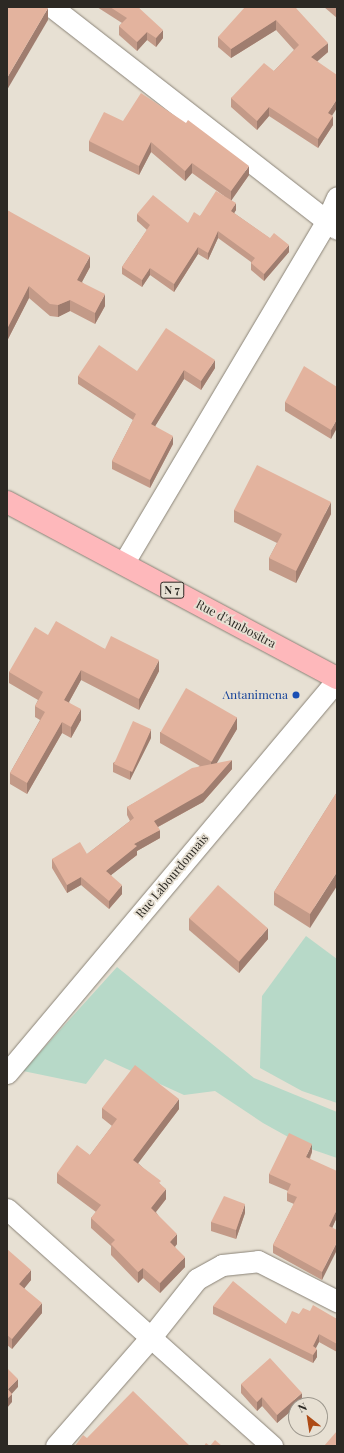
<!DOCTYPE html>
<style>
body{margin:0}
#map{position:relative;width:344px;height:1453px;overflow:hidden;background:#e7e0d3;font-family:"Playfair Display",serif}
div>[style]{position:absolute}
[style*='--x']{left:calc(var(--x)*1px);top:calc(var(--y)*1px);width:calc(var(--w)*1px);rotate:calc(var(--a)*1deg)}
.green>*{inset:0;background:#b7d9c8}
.roads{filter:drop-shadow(0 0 1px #8a8377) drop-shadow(0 0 1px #8a8377)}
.street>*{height:21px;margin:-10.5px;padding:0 10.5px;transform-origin:10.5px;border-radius:10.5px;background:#fff}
.primary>*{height:22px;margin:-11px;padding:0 11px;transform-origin:11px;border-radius:11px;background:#feb8bb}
.wall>*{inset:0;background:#c39a88}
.shaded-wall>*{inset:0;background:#9f7d6f}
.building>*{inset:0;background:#e3b39e;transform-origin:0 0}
.dots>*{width:11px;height:11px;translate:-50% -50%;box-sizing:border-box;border:2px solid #e7e0d3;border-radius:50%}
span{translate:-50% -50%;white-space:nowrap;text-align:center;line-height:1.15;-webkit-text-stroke:3.5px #e7e0d3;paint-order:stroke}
.shield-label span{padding:1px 3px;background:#e7e0d3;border:1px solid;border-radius:3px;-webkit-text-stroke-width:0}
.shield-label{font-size:11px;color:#2c2924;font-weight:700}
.street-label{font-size:12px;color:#2c2924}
.transit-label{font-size:12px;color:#164399}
.right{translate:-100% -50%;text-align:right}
.frame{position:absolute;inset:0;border:8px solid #2c2924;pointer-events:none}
.north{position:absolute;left:288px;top:1397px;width:40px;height:40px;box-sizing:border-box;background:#e7e0d3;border:1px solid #9c978d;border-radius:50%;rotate:330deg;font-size:11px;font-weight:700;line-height:16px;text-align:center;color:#2c2924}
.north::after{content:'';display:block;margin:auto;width:14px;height:18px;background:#ae4b16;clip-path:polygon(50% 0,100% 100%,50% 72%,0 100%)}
</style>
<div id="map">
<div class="green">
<i style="clip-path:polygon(306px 936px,337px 959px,337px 1103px,302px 1091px,260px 1068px,262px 996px)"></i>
<i style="clip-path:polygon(117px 967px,254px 1078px,337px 1112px,337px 1158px,308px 1148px,263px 1123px,215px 1091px,184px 1095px,105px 1059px,86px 1084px,23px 1071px)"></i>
</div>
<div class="roads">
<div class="street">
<i style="--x:52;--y:7;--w:361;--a:37.9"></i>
<i style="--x:123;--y:564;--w:398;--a:-59.3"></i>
<i style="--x:326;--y:222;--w:27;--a:-66"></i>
<i style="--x:7;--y:1073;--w:513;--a:-49.98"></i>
<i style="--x:7;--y:1209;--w:356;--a:41.8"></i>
<i style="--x:56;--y:1446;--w:145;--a:-48.9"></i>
<i style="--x:151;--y:1337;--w:74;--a:-51.6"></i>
<i style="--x:197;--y:1279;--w:29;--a:-29"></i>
<i style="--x:222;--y:1265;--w:36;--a:-6"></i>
<i style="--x:258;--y:1261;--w:89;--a:26.9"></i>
</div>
<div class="primary">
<i style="--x:7;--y:502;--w:374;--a:28.1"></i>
</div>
</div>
<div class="wall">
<i style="clip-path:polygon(97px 7px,138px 7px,163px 38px,156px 47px,147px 40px,137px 51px,119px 35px,119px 26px,122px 23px)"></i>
<i style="clip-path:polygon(295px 7px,328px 52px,317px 61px,332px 116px,333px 125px,318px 148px,269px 116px,257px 130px,231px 107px,231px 98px,274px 71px,294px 50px,276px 30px,231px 58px,218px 47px,218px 37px)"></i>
<i style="clip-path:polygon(324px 7px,337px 7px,337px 18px)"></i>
<i style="clip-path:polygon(123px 121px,249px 175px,231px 200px,236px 210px,234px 213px,289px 252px,264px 281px,251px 270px,251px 262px,218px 238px,208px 260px,198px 254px,174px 292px,150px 275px,142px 287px,122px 274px,122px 267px,147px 230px,137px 221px,137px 214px,188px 223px,200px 216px,224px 196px,192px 173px,185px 181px,151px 152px,139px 175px,89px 151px,89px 141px)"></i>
<i style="clip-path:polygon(7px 210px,90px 267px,82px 282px,105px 306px,95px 324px,70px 311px,58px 317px,50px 316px,29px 298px,7px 341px)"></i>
<i style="clip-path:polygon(215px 368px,201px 390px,184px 379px,155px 426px,173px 444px,150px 488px,112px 469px,112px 461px,133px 420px,78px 384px,78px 376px,137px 371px)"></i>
<i style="clip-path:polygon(337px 387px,331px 439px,285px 411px,285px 402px)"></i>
<i style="clip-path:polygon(234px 510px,331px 514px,296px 583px,269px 570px,269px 558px,277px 543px,234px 522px)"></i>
<i style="clip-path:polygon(48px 635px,105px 649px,159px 671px,139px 710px,81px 680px,69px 702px,81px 720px,71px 738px,62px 733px,27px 794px,10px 784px,10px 773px,40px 720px,35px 717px,35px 706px,38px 700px,9px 683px,9px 672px)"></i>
<i style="clip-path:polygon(237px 729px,216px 763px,232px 769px,203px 802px,158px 827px,160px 838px,137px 851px,137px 855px,111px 875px,122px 894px,109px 909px,81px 885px,67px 893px,52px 868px,52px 859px,87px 854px,130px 821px,127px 815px,127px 807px,200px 766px,160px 743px,160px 732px)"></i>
<i style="clip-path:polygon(151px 738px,130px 780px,113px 772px,113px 763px)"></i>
<i style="clip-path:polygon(337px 792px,310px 928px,274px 905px,274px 892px)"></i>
<i style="clip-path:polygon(189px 918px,268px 939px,239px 973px,189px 930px)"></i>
<i style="clip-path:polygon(102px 1108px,179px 1109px,138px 1163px,161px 1185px,166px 1199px,156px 1212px,177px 1244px,175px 1247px,185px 1267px,160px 1293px,143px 1278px,138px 1283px,111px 1255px,111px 1246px,91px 1228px,91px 1218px,96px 1212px,57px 1183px,57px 1173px,90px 1155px,112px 1126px,102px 1118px)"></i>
<i style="clip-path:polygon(312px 1152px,310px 1159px,337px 1217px,332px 1228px,322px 1280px,273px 1253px,273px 1245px,294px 1204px,287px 1201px,287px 1193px,288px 1191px,269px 1183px,269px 1174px)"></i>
<i style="clip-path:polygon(245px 1213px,236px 1239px,211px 1231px,211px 1222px)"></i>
<i style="clip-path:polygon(7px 1249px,31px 1280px,24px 1288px,42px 1313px,12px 1349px,7px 1345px)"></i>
<i style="clip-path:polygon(213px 1306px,286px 1324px,299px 1314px,310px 1311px,337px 1319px,337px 1352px,319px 1342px,315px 1348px,317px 1357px,313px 1363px,213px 1314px)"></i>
<i style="clip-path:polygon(241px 1384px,302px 1402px,298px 1405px,296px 1405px,277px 1423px,262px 1406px,257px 1411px,241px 1393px)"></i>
</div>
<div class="shaded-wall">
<i style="clip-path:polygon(48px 8px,48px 20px,7px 90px,7px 78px)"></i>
<i style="clip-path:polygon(276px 20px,276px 30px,231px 58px,231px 49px)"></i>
<i style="clip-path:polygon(163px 30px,163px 38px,156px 47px,156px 38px)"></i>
<i style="clip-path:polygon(147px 32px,147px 40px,137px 51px,137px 42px)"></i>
<i style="clip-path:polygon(328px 43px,328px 52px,311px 67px,311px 57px)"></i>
<i style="clip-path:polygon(337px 99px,337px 108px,328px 122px,328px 113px)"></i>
<i style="clip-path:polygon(269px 107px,269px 116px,257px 130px,257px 121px)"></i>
<i style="clip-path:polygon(333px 116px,333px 125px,318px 148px,318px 139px)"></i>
<i style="clip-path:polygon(151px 142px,151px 152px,139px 175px,139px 166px)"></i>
<i style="clip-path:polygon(192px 163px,192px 173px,185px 181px,185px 171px)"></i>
<i style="clip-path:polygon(249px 166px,249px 175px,231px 201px,231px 191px)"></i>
<i style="clip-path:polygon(236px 203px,236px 210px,231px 218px,231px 211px)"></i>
<i style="clip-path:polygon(218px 231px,218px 238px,208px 260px,208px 253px)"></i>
<i style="clip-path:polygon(289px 245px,289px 252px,264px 281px,264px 274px)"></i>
<i style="clip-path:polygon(198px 247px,198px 254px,174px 292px,174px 284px)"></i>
<i style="clip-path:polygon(90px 256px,90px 267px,77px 291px,77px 280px)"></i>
<i style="clip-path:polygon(150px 268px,150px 275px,142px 287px,142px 280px)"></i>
<i style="clip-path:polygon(29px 286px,29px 298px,7px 341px,7px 329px)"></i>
<i style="clip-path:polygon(105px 294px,105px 306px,95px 324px,95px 313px)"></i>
<i style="clip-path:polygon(70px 300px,70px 311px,58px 317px,58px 305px)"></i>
<i style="clip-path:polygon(215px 360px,215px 368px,201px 390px,201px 381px)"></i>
<i style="clip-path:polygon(184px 370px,184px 379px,151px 433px,151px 424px)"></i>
<i style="clip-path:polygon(337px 419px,337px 428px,331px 439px,331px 430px)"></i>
<i style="clip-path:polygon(173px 436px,173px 444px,150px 488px,150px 480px)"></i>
<i style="clip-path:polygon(331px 502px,331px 514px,296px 583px,296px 571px)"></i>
<i style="clip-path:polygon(159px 660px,159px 671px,139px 710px,139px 699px)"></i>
<i style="clip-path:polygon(81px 670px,81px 680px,64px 711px,64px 700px)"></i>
<i style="clip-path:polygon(81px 709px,81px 720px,71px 738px,71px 727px)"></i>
<i style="clip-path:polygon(237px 717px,237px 729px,211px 773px,211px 761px)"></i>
<i style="clip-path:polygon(62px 722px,62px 733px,27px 794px,27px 783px)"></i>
<i style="clip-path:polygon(151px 729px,151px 738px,130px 780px,130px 771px)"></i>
<i style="clip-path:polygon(232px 760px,232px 769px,203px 802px,154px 829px,154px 821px)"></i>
<i style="clip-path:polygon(160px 830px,160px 838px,137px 851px,137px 855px,106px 879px,106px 871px,134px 844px)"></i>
<i style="clip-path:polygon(337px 872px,337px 886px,310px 928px,310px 914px)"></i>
<i style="clip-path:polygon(81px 877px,81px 885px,67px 893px,67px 885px)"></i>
<i style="clip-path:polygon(122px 885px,122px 894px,109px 909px,109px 901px)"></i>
<i style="clip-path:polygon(268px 928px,268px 939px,239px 973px,239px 962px)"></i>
<i style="clip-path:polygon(179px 1099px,179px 1109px,133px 1170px,133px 1160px)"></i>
<i style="clip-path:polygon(312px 1144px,312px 1152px,306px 1165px,306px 1157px)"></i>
<i style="clip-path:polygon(166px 1189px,166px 1199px,151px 1218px,151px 1208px)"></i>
<i style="clip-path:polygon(245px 1204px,245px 1213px,236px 1239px,236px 1230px)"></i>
<i style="clip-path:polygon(337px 1209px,337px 1217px,329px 1235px,329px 1226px)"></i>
<i style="clip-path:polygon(177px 1234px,177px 1244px,170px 1252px,170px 1242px)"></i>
<i style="clip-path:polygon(337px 1242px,337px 1250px,322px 1280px,322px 1272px)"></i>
<i style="clip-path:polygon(185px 1257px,185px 1267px,160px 1293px,160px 1283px)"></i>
<i style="clip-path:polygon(143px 1268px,143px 1278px,138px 1283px,138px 1272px)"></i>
<i style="clip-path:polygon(31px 1270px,31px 1280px,19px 1295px,19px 1284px)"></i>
<i style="clip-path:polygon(42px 1303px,42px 1313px,12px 1349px,12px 1339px)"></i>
<i style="clip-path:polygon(319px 1334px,319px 1342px,313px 1354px,313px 1346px)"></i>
<i style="clip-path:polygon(317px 1349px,317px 1357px,313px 1363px,313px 1355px)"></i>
<i style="clip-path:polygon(18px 1379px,18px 1387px,8px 1398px,8px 1389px)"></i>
<i style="clip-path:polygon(302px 1393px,302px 1402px,298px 1405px,296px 1405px,296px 1407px,277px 1423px,277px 1415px)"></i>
<i style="clip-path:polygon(12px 1394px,12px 1402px,7px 1408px,7px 1399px)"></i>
<i style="clip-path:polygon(262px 1397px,262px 1406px,257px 1411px,257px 1402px)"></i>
</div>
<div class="building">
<i style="clip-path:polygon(7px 7px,46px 7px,48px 8px,7px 78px)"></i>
<i style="clip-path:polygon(110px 7px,138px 7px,163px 30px,156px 38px,147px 32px,137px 42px,119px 26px,127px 18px)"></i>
<i style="clip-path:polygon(245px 7px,295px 7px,328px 43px,311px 57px,337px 75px,337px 99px,328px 113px,333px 116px,318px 139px,269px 107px,257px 121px,231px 98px,264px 63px,274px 71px,299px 45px,276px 20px,231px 49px,218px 37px)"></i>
<i style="clip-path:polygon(141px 93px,186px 123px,188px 120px,249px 166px,231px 191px,192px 163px,185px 171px,151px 142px,139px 166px,89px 141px,104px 112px,123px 121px)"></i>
<i style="clip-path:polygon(216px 191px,236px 203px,231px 211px,270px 238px,274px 233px,289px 245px,264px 274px,251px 263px,255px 258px,218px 231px,208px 253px,198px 247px,174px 284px,150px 268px,142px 280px,122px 267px,150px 225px,137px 214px,153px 195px,188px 223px,194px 212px,200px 216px)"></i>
<i style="clip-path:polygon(7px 210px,90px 256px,77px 280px,105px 294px,95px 313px,70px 300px,58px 305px,50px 304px,29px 286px,7px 329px)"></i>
<i style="clip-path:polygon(166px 328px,215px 360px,201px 381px,184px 370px,151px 424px,173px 436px,150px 480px,112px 461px,136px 414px,78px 376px,99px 345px,137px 371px)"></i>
<i style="clip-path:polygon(304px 366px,337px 387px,337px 419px,331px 430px,285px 402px)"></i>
<i style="clip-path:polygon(257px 465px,331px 502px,296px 571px,269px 558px,282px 534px,234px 510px)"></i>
<i style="clip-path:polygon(56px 621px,105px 649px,111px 636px,159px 660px,139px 699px,81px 670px,64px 700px,81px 709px,71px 727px,62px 722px,27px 783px,10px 773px,45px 712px,35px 706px,43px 692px,9px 672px,35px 627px,48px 635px)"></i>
<i style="left:186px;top:688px;width:59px;height:51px;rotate:30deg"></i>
<i style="left:133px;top:721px;width:20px;height:47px;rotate:24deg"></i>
<i style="clip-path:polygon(232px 760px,203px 793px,154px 821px,160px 830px,134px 844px,137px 846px,106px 871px,122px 885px,109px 901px,81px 877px,67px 885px,52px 859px,80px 842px,87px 854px,134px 818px,127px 807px,192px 768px)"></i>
<i style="clip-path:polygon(337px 792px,337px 872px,310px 914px,274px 892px)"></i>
<i style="left:218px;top:885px;width:66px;height:44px;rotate:41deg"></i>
<i style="clip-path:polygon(135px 1065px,179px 1099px,133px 1160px,161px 1181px,159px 1183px,166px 1189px,151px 1208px,177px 1234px,170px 1242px,185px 1257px,160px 1283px,143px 1268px,138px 1272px,111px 1244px,115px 1240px,91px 1218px,101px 1205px,57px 1173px,77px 1145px,90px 1155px,117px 1119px,102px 1108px)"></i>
<i style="clip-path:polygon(289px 1133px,312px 1144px,306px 1157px,337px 1171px,337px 1209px,329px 1226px,337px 1230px,337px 1242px,322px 1272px,273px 1245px,297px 1197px,287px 1193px,291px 1184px,269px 1174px)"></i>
<i style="clip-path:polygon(224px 1196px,245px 1204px,236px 1230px,211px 1222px)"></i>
<i style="clip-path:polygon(7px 1249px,31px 1270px,19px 1284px,42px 1303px,12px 1339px,7px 1335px)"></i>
<i style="clip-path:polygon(233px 1281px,286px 1324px,292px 1311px,299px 1314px,303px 1308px,310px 1311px,313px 1305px,337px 1319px,337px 1344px,319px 1334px,313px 1346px,317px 1349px,313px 1355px,213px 1306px)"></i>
<i style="clip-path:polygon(270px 1358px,302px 1393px,277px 1415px,262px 1397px,257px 1402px,241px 1384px)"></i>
<i style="clip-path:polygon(7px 1368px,18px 1379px,8px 1389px,12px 1394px,7px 1399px)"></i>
<i style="clip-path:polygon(133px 1391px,190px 1446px,75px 1446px,83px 1435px,87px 1438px)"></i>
<i style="clip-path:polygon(337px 1431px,337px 1446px,324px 1446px)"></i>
<i style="clip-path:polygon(215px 1440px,222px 1446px,210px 1446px)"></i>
<i style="clip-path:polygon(206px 1443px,210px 1446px,204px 1446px)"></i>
</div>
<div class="dots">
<i style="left:296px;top:695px;background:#1a4fb4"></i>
</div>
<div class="shield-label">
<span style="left:172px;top:590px">N 7</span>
</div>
<div class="street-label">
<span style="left:236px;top:624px;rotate:28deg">Rue d'Ambositra</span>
<span style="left:172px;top:876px;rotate:-50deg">Rue Labourdonnais</span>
</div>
<div class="transit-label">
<span class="right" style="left:288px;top:695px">Antanimena</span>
</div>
<div class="frame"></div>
<div class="north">N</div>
</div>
